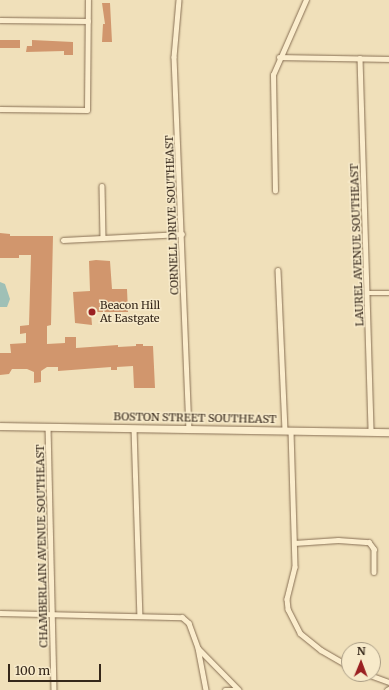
<!DOCTYPE html>
<style>
body{margin:0}
#map{position:relative;width:389px;height:690px;overflow:hidden;background:#f0e0ba;font-family:Merriweather,serif}
div>[style]{position:absolute}
[style*='--x']{left:calc(var(--x)*1px);top:calc(var(--y)*1px);width:calc(var(--w)*1px);rotate:calc(var(--a)*1deg)}
.water>*{inset:0;background:#9fc0b6}
.building>*{inset:0;background:#d1966d;transform-origin:0 0}
.roads{filter:drop-shadow(0 0 1px #876f54) drop-shadow(0 0 1px #876f54)}
.street>*{height:4.5px;margin:-2.25px;padding:0 2.25px;transform-origin:2.25px;border-radius:2.25px;background:#fbedcd}
.secondary>*{height:7px;margin:-3.5px;padding:0 3.5px;transform-origin:3.5px;border-radius:3.5px;background:#fbedcd}
.dots>*{width:11px;height:11px;translate:-50% -50%;box-sizing:border-box;border:2px solid #f7eaca;border-radius:50%}
span{translate:-50% -50%;white-space:nowrap;text-align:center;line-height:1.15;-webkit-text-stroke:3px #f7eaca;paint-order:stroke}
.street-label{font-size:11px;color:#35271a}
.poi-label{font-size:11px;color:#35271a}
.left{translate:0 -50%;text-align:left}
.north{position:absolute;left:341px;top:642px;width:40px;height:40px;box-sizing:border-box;background:#f7eaca;border:1px solid #a99c84;border-radius:50%;rotate:1deg;font-size:11px;font-weight:700;line-height:16px;text-align:center;color:#35271a}
.north::after{content:'';display:block;margin:auto;width:14px;height:18px;background:#9a2022;clip-path:polygon(50% 0,100% 100%,50% 72%,0 100%)}
.scale{position:absolute;left:8px;top:664px;width:93px;height:18px;box-sizing:border-box;border:2px solid #35271a;border-top:0;padding-left:5px;font-size:12px;line-height:14px;white-space:nowrap;color:#35271a;-webkit-text-stroke:3px #f7eaca;paint-order:stroke}
</style>
<div id="map">
<div class="water">
<i style="clip-path:polygon(0 282px,5px 284px,10px 299px,7px 307px,0 307px)"></i>
</div>
<div class="building">
<i style="clip-path:polygon(102px 3px,110px 3px,112px 42px,102px 42px,103px 24px,105px 24px)"></i>
<i style="left:0;top:40px;width:20px;height:8px"></i>
<i style="clip-path:polygon(32px 40px,73px 42px,73px 55px,64px 55px,64px 51px,26px 52px,27px 46px,32px 46px)"></i>
<i style="clip-path:polygon(0 233px,10px 234px,10px 236px,53px 236px,51px 325px,47px 326px,47px 344px,65px 343px,65px 337px,76px 337px,76px 348px,118px 345px,118px 347px,136px 346px,136px 344px,143px 344px,143px 346px,153px 346px,155px 388px,134px 388px,133px 366px,117px 367px,117px 370px,111px 370px,111px 367px,58px 371px,58px 367px,47px 367px,41px 371px,41px 382px,34px 383px,34px 372px,27px 369px,12px 369px,9px 374px,0 375px,0 353px,11px 353px,10px 344px,26px 343px,26px 333px,20px 334px,20px 326px,29px 325px,31px 255px,19px 255px,19px 258px,0 258px)"></i>
<i style="clip-path:polygon(96px 260px,110px 261px,112px 289px,127px 289px,128px 312px,93px 312px,91px 313px,92px 325px,75px 323px,73px 292px,90px 291px,89px 261px)"></i>
</div>
<div class="roads">
<div class="street">
<i style="--x:179;--y:0;--w:57;--a:95"></i>
<i style="--x:174;--y:57;--w:372;--a:87.7"></i>
<i style="--x:0;--y:20;--w:88;--a:0.7"></i>
<i style="--x:279;--y:57;--w:110;--a:1"></i>
<i style="--x:360;--y:58;--w:374;--a:88.3"></i>
<i style="--x:0;--y:109;--w:87;--a:0.7"></i>
<i style="--x:87;--y:110;--w:110;--a:-89.5"></i>
<i style="--x:102;--y:186;--w:52;--a:88.9"></i>
<i style="--x:275;--y:191;--w:116;--a:-91"></i>
<i style="--x:273;--y:75;--w:82;--a:-66.3"></i>
<i style="--x:63;--y:240;--w:119;--a:-2.9"></i>
<i style="--x:278;--y:270;--w:160;--a:87.5"></i>
<i style="--x:368;--y:293;--w:21;--a:0"></i>
<i style="--x:48;--y:426;--w:264;--a:88.7"></i>
<i style="--x:134;--y:428;--w:187;--a:88.2"></i>
<i style="--x:291;--y:431;--w:136;--a:88.3"></i>
<i style="--x:295;--y:567;--w:33;--a:104"></i>
<i style="--x:287;--y:599;--w:10;--a:84"></i>
<i style="--x:288;--y:609;--w:27;--a:63"></i>
<i style="--x:300;--y:633;--w:27;--a:39"></i>
<i style="--x:321;--y:650;--w:32;--a:30"></i>
<i style="--x:294;--y:543;--w:44;--a:-3.9"></i>
<i style="--x:338;--y:540;--w:31;--a:4"></i>
<i style="--x:369;--y:542;--w:9;--a:54"></i>
<i style="--x:374;--y:549;--w:23;--a:90"></i>
<i style="--x:0;--y:613;--w:182;--a:1.3"></i>
<i style="--x:182;--y:617;--w:9;--a:41"></i>
<i style="--x:189;--y:623;--w:27;--a:70"></i>
<i style="--x:198;--y:648;--w:43;--a:79.2"></i>
<i style="--x:199;--y:649;--w:57;--a:45.7"></i>
<i style="--x:367;--y:674;--w:23;--a:20"></i>
<i style="--x:225;--y:690;--w:10;--a:0"></i>
<i style="--x:387;--y:690;--w:2;--a:-27"></i>
</div>
<div class="secondary">
<i style="--x:0;--y:426;--w:389;--a:0.9"></i>
</div>
</div>
<div class="dots">
<i style="left:92px;top:312px;background:#9a2022"></i>
</div>
<div class="street-label">
<span style="left:172px;top:215px;rotate:-92deg">CORNELL DRIVE SOUTHEAST</span>
<span style="left:357px;top:245px;rotate:-92deg">LAUREL AVENUE SOUTHEAST</span>
<span style="left:195px;top:418px;rotate:1deg">BOSTON STREET SOUTHEAST</span>
<span style="left:42px;top:546px;rotate:-91deg">CHAMBERLAIN AVENUE SOUTHEAST</span>
</div>
<div class="poi-label">
<span class="left" style="left:100px;top:312px">Beacon Hill<br>At Eastgate</span>
</div>
<div class="north">N</div>
<div class="scale">100 m</div>
</div>
